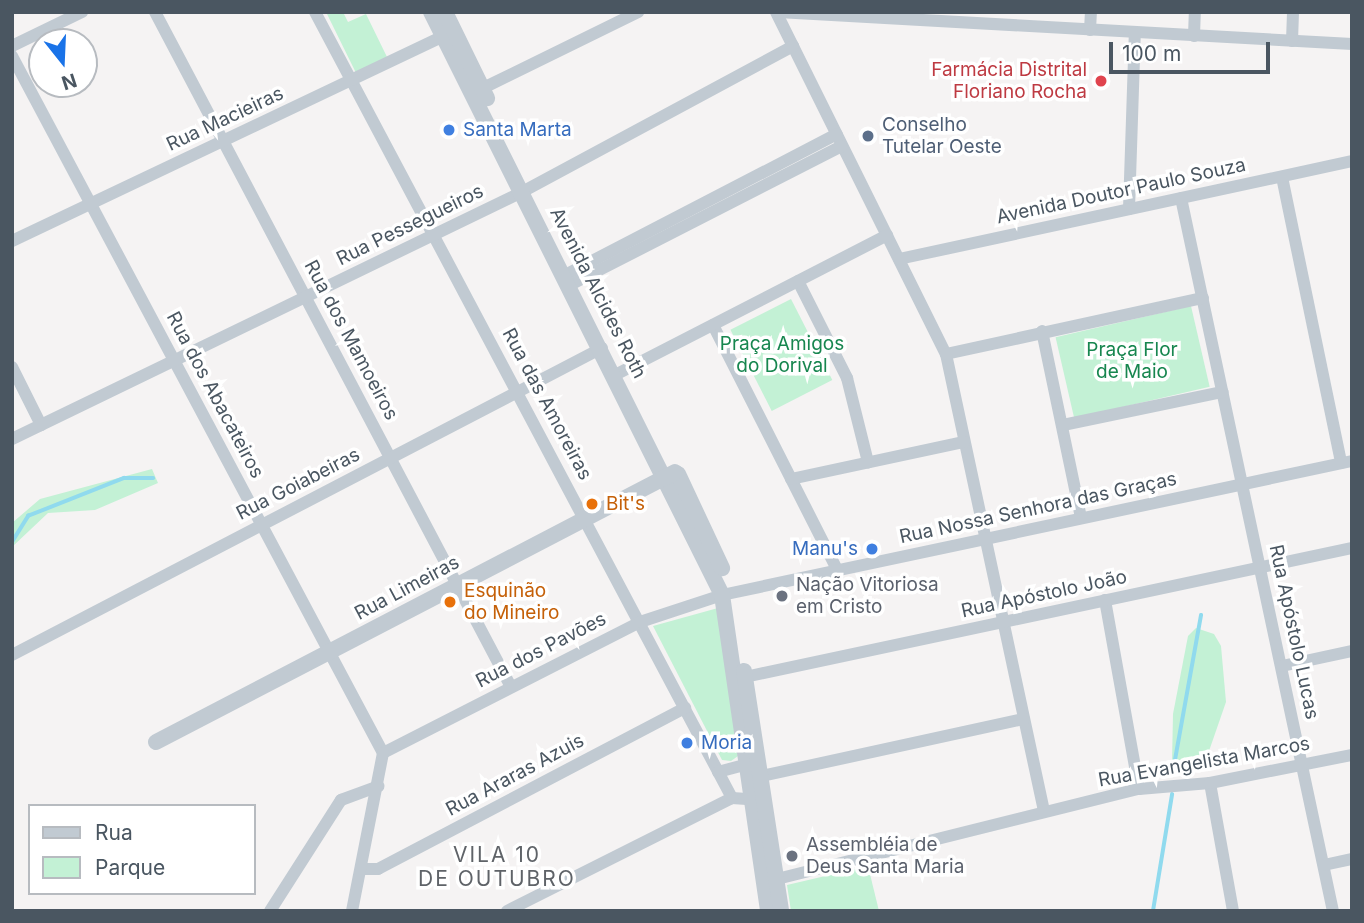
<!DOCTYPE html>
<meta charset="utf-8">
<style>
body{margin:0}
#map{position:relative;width:1364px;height:923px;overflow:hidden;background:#f5f3f3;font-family:Inter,sans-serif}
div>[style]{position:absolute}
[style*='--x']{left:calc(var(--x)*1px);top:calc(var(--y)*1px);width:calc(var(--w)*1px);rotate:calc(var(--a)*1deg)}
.green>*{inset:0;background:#c3f1d5;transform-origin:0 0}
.stream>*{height:3.5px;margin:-1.75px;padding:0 1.75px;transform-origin:1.75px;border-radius:1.75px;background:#90daee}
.minor>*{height:12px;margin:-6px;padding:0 6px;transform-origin:6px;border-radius:6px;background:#c1cad2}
.tertiary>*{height:16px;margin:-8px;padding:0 8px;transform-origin:8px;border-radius:8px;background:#c1cad2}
.dots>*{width:19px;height:19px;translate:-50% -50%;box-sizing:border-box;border:4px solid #fff;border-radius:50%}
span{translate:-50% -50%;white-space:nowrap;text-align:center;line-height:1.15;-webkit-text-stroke:7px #fff;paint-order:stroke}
.health-label{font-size:19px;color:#be3a42}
.right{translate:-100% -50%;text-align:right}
.street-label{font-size:19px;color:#4a5661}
.service-label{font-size:19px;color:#4e5e75}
.left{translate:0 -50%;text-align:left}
.shop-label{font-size:19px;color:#366cbe}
.park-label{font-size:19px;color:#17864f}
.food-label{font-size:19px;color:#c56008}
.worship-label{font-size:19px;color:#5b616d}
.neighbourhood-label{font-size:21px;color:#5f6368;letter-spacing:2px}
.frame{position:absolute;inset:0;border:14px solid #4a5661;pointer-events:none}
.legend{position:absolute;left:28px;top:804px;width:228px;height:91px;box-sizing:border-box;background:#fff;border:2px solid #b7bbc0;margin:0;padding:9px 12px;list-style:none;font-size:21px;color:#4a5661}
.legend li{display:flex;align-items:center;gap:14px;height:35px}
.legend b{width:35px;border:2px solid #b7bbc0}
.north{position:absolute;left:28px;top:28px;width:70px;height:70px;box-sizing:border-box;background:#fff;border:2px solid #b7bbc0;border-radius:50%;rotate:162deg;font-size:19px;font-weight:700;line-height:28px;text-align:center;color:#4a5661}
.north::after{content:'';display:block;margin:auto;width:24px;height:32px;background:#1a73e8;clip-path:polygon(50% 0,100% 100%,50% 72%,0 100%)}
.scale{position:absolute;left:1109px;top:42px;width:161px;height:32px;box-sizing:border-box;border:4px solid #4a5661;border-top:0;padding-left:9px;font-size:21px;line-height:24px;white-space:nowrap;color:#4a5661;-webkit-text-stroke:5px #fff;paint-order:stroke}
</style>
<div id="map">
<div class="green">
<i style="clip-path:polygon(343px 12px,348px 22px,366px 14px,387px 57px,356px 73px,327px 14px)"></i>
<i style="left:791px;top:299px;width:91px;height:68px;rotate:63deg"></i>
<i style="left:1191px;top:306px;width:83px;height:139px;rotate:77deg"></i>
<i style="clip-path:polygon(152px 469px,158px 483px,95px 510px,48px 513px,12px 547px,12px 523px,40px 499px)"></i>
<i style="clip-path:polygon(718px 608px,738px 756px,731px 761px,722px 760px,653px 626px)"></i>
<i style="clip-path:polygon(1196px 628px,1214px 634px,1221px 646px,1226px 702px,1209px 751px,1182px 767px,1172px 762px,1173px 714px,1188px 636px)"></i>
<i style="clip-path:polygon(868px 866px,879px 911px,791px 911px,787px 885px)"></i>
</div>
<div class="stream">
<i style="--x:12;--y:542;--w:31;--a:-58"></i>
<i style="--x:28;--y:516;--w:103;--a:-21.6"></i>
<i style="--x:124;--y:478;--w:29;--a:0"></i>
<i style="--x:1173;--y:771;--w:158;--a:-79.8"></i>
<i style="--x:1153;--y:911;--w:118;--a:-80.7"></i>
</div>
<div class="minor">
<i style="--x:155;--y:12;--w:763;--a:62.19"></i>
<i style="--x:315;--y:12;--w:890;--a:62.05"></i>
<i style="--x:732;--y:798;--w:26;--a:4"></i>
<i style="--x:776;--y:12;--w:382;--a:63.6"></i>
<i style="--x:946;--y:354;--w:468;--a:77.9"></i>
<i style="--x:778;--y:12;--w:575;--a:3.19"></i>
<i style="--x:1090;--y:30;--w:18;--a:-87"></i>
<i style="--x:1194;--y:36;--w:24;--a:-88"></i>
<i style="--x:1292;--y:41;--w:29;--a:-88"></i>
<i style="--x:12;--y:46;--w:78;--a:-25.9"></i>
<i style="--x:12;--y:56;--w:790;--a:61.97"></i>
<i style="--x:475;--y:92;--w:182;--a:-26.1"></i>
<i style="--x:1282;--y:177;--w:292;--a:78.3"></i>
<i style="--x:1181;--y:198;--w:729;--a:77.97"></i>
<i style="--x:1129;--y:209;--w:177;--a:-88.1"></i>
<i style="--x:12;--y:241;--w:486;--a:-25.4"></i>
<i style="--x:899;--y:259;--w:463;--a:-12.2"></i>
<i style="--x:565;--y:275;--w:306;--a:-27.4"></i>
<i style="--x:798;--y:281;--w:109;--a:63.2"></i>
<i style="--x:847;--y:378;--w:87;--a:76"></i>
<i style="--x:570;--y:285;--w:305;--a:-27.1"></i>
<i style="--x:713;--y:325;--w:276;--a:63.1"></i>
<i style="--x:1042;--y:331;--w:191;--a:78.2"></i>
<i style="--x:946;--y:354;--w:263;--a:-12.3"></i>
<i style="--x:12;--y:367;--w:65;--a:63.4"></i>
<i style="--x:615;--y:375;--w:306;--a:-27.2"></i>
<i style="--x:1063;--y:425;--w:163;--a:-11.7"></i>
<i style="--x:12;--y:439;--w:567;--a:-25.84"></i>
<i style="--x:522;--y:192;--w:308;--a:-28.3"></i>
<i style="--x:791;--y:479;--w:177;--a:-12.1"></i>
<i style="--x:1105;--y:600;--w:192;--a:79.8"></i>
<i style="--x:12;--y:655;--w:665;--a:-27.49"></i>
<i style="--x:1282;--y:666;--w:72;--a:-12.1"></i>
<i style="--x:745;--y:677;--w:621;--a:-12"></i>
<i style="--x:383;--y:753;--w:288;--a:-27"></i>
<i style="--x:640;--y:622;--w:86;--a:-18.2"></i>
<i style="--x:722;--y:595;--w:644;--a:-12.01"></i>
<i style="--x:718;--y:772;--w:30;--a:-15"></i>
<i style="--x:762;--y:776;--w:268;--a:-12.3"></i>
<i style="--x:1210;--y:783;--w:130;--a:79.8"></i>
<i style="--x:1324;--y:865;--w:29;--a:-12"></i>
<i style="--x:361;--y:869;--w:17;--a:0"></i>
<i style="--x:378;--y:869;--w:347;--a:-27.7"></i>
<i style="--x:777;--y:879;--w:373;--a:-14"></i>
<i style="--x:1139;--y:789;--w:71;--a:-4.8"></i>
<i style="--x:1210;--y:783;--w:145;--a:-11.2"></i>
<i style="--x:270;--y:911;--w:132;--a:-57.4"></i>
<i style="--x:341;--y:800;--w:40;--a:-20.2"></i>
<i style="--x:352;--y:911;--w:161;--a:-78.9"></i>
<i style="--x:507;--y:911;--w:252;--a:-26.7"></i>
</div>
<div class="tertiary">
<i style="--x:431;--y:12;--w:652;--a:63.47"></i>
<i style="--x:722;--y:595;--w:319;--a:81.7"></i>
<i style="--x:445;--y:12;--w:96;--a:64"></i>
<i style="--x:678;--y:474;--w:104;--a:64.9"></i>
<i style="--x:744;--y:671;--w:243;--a:81.2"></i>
<i style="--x:156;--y:742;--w:585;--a:-27.48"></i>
</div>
<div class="dots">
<i style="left:1101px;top:81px;background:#e0444e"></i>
<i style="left:449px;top:130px;background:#3f7fe0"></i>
<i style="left:868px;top:136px;background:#5c6f8a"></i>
<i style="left:592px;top:504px;background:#e8710a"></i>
<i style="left:872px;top:549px;background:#3f7fe0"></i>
<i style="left:782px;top:596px;background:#6b7280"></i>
<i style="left:450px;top:602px;background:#e8710a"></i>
<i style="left:687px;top:743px;background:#3f7fe0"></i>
<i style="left:792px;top:856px;background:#6b7280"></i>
</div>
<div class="health-label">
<span class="right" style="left:1087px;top:81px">Farmácia Distrital<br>Floriano Rocha</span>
</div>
<div class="street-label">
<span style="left:225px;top:119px;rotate:-25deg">Rua Macieiras</span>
<span style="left:1121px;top:191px;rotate:-12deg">Avenida Doutor Paulo Souza</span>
<span style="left:410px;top:225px;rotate:-26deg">Rua Pessegueiros</span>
<span style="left:598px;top:293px;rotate:63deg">Avenida Alcides Roth</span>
<span style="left:351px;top:340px;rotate:62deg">Rua dos Mamoeiros</span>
<span style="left:215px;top:395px;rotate:62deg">Rua dos Abacateiros</span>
<span style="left:547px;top:404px;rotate:62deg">Rua das Amoreiras</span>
<span style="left:298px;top:484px;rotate:-27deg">Rua Goiabeiras</span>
<span style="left:1038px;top:508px;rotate:-12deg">Rua Nossa Senhora das Graças</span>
<span style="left:407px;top:588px;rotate:-28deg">Rua Limeiras</span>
<span style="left:1044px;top:594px;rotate:-12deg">Rua Apóstolo João</span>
<span style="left:1294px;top:632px;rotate:78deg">Rua Apóstolo Lucas</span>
<span style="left:541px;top:650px;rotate:-27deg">Rua dos Pavões</span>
<span style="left:1204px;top:762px;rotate:-10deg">Rua Evangelista Marcos</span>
<span style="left:515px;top:775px;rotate:-28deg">Rua Araras Azuis</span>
</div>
<div class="service-label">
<span class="left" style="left:882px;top:136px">Conselho<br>Tutelar Oeste</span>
</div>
<div class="shop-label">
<span class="left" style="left:463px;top:130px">Santa Marta</span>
<span class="right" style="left:858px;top:549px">Manu's</span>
<span class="left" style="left:701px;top:743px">Moria</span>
</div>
<div class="park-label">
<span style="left:782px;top:355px">Praça Amigos<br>do Dorival</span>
<span style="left:1132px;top:361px">Praça Flor<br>de Maio</span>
</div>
<div class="food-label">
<span class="left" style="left:606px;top:504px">Bit's</span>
<span class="left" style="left:464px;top:602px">Esquinão<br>do Mineiro</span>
</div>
<div class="worship-label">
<span class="left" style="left:796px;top:596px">Nação Vitoriosa<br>em Cristo</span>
<span class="left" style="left:806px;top:856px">Assembléia de<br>Deus Santa Maria</span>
</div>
<div class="neighbourhood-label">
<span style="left:497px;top:867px">VILA 10<br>DE OUTUBRO</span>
</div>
<div class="frame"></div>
<ul class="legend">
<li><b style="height:9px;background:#c1cad2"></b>Rua</li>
<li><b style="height:19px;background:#c3f1d5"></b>Parque</li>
</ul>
<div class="north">N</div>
<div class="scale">100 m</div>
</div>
